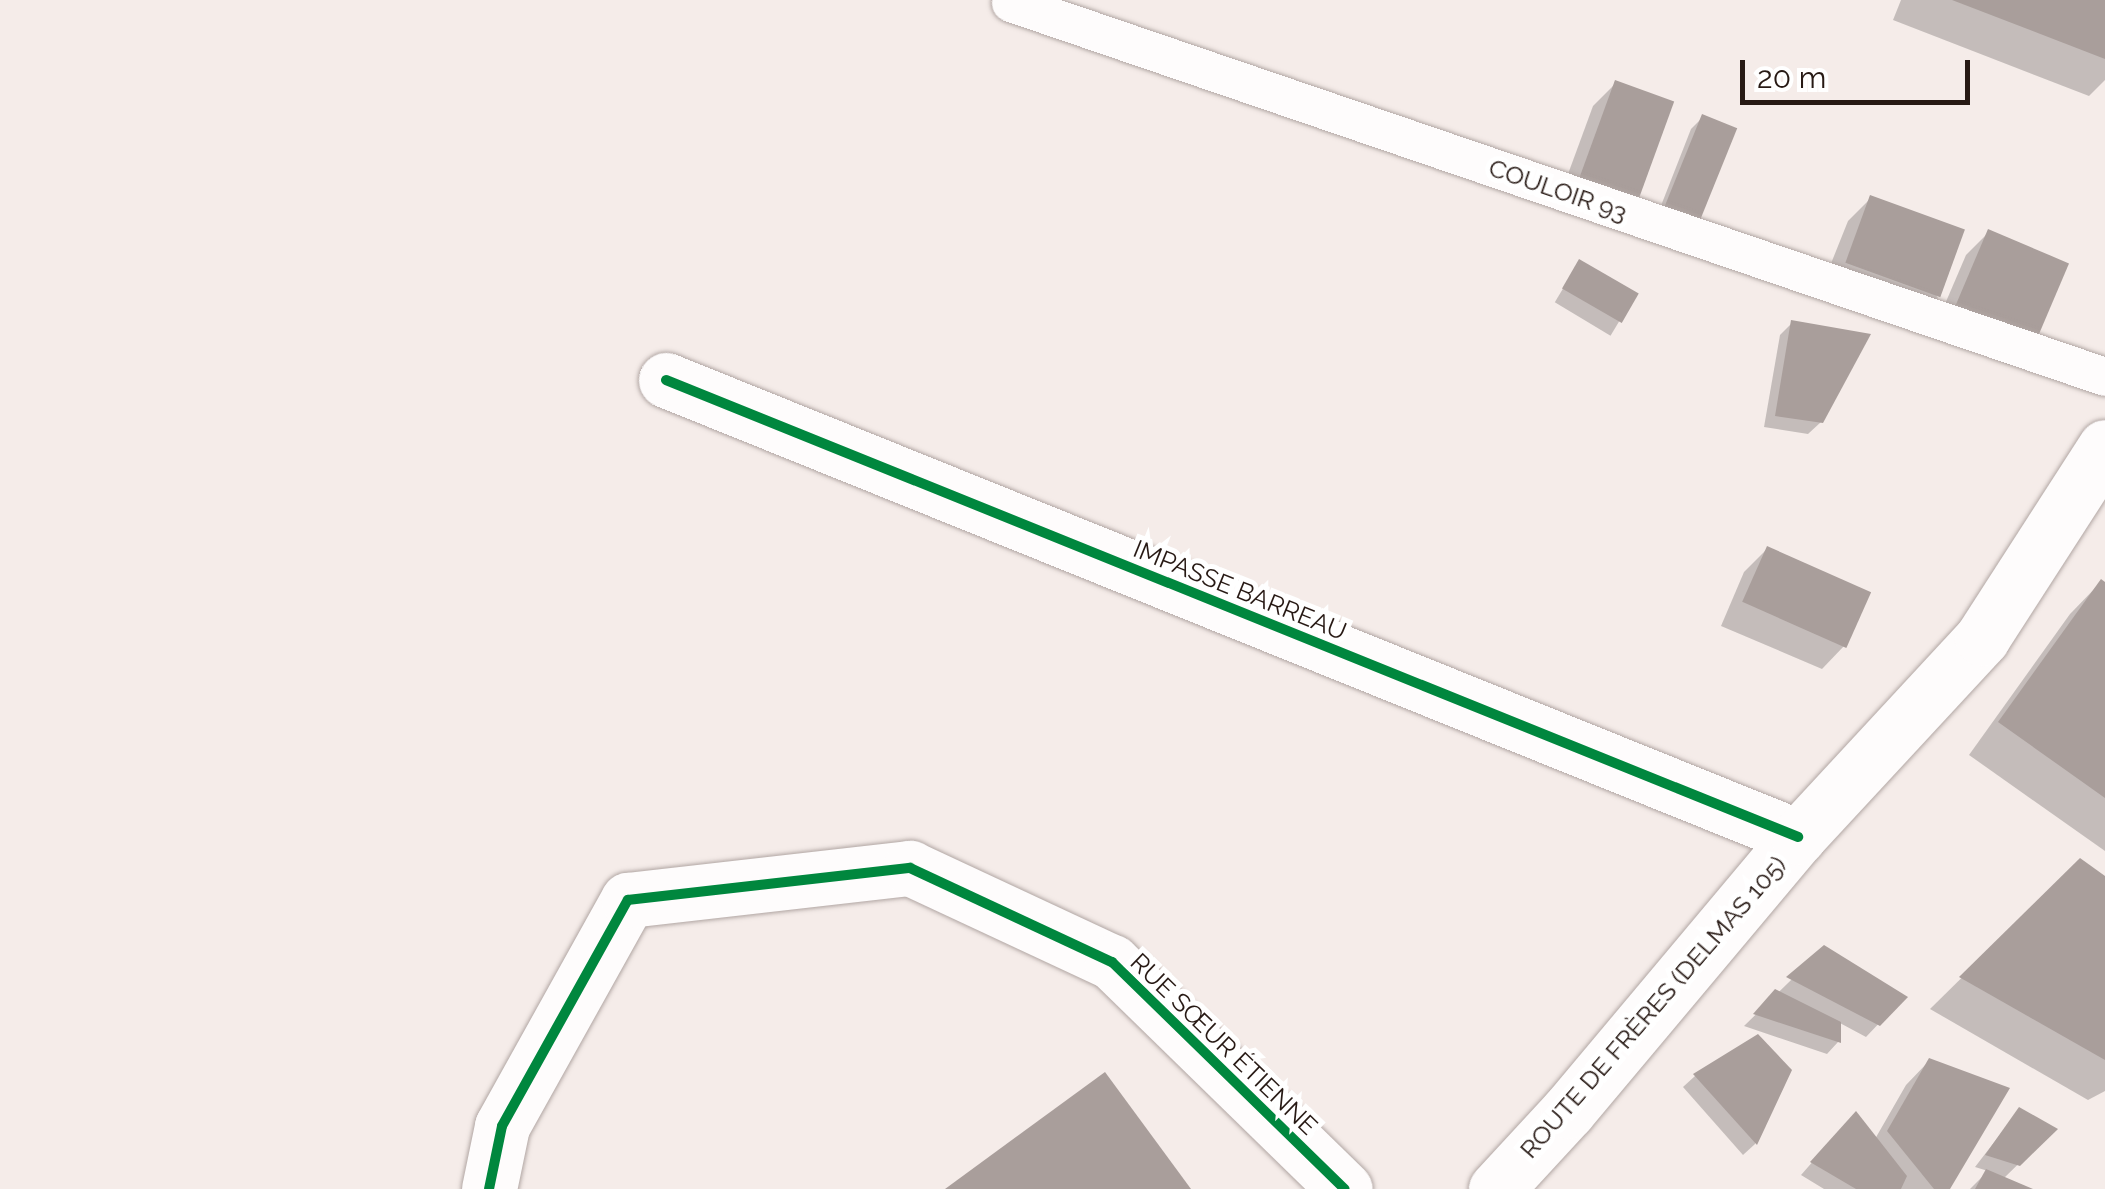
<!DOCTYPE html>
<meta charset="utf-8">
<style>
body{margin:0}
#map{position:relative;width:2105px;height:1189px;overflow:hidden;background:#f5ece9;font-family:Raleway,sans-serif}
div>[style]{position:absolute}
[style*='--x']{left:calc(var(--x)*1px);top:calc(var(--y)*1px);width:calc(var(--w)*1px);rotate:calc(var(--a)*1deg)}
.shadow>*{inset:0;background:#0003;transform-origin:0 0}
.building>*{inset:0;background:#a99e9b;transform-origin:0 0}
.roads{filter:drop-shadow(0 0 2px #b1a6a3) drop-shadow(0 0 2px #b1a6a3)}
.lane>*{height:38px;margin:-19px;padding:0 19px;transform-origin:19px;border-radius:19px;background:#fefcfc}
.street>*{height:55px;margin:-27.5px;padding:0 27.5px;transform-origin:27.5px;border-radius:27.5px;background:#fefcfc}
.secondary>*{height:55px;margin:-27.5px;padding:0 27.5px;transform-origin:27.5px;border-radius:27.5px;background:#fefcfc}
.cycleway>*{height:10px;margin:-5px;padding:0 5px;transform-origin:5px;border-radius:5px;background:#00873e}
span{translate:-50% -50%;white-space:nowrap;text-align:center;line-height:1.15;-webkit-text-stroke:10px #fff;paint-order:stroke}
.street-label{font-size:25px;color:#271914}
.scale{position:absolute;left:1740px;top:60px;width:230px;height:45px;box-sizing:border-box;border:5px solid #271914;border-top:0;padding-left:12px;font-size:30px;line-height:35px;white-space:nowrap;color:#271914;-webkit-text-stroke:8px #fff;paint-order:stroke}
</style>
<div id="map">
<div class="shadow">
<i style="clip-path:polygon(1901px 0,2105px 0,2105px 80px,2089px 96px,1893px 20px)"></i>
<i style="clip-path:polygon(1616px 83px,1612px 224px,1557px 204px,1593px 106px)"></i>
<i style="clip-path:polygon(1703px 117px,1734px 130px,1655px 221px,1691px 129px)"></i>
<i style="clip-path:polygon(1871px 198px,1938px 298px,1914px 321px,1822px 286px,1848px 221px)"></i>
<i style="clip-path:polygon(1989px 232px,2033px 341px,2009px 365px,1933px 332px,1966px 255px)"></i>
<i style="left:1579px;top:262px;width:65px;height:47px;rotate:31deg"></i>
<i style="clip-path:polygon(1792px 323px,1821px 422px,1808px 434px,1764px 427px,1780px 335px)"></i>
<i style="clip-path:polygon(1767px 549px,1845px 645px,1822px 669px,1721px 626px,1744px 572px)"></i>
<i style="clip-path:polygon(2101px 582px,2105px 585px,2105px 851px,1969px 755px,2070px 614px)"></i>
<i style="clip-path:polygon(2080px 861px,2105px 879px,2105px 1091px,2088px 1100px,1930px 1009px)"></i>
<i style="clip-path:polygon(1824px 948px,1904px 997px,1866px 1037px,1838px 1022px,1838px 1042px,1827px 1054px,1744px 1026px)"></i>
<i style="clip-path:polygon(1929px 1061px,1947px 1189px,1824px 1189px,1801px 1175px,1844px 1126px,1875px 1139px,1906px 1085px)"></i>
<i style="clip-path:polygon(1789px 1070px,1755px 1144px,1743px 1155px,1683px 1087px,1695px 1076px)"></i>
<i style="clip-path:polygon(2019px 1110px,2043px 1140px,2003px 1179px,2027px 1189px,1970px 1189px,1988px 1171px,1975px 1167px)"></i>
</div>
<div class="building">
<i style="clip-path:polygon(1952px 0,2105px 0,2105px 59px)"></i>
<i style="left:1615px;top:80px;width:63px;height:107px;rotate:20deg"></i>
<i style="left:1702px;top:114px;width:38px;height:102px;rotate:22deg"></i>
<i style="left:1870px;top:195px;width:101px;height:72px;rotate:20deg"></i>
<i style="left:1988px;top:229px;width:88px;height:86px;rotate:23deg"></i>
<i style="left:1579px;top:259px;width:69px;height:34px;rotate:30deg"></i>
<i style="clip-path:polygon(1791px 320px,1871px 334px,1823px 423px,1775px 416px)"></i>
<i style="left:1767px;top:546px;width:114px;height:61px;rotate:24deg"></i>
<i style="clip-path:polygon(2101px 579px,2105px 582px,2105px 798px,1998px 722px)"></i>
<i style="clip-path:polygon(2080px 858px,2105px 876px,2105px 1060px,1959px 977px)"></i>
<i style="clip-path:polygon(1824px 945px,1908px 997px,1880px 1026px,1786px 977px)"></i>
<i style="clip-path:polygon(1775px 989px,1841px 1022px,1841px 1043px,1753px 1014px)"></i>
<i style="clip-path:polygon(1758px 1034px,1792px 1070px,1757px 1145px,1693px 1074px)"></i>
<i style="clip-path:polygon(1929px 1058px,2010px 1088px,1950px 1189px,1934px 1189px,1887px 1131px)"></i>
<i style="clip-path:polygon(1105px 1072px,1191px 1189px,945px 1189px)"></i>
<i style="clip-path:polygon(2019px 1107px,2058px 1129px,2020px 1166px,1985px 1155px)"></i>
<i style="clip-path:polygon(1856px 1111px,1907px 1176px,1901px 1189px,1856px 1189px,1810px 1162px)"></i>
<i style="clip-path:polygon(1986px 1169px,2033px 1189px,1975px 1189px)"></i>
</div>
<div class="roads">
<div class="lane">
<i style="--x:1011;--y:3;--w:1156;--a:18.87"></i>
</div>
<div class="street">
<i style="--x:666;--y:380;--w:1221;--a:21.98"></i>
<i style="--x:489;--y:1189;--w:64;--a:-78.3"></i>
<i style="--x:502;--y:1126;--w:259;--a:-60.9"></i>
<i style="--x:628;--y:900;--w:284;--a:-6.5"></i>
<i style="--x:910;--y:868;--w:223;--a:25"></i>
<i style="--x:1112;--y:962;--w:325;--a:44.3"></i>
</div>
<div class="secondary">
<i style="--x:1496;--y:1189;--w:106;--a:-47.3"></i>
<i style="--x:1568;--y:1111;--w:358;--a:-50"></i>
<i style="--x:1798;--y:837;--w:271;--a:-47.2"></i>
<i style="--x:1982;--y:638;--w:227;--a:-57.2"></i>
</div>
</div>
<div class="cycleway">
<i style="--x:666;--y:380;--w:1221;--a:21.98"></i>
<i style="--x:489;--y:1189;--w:64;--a:-78.3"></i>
<i style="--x:502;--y:1126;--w:259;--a:-60.9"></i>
<i style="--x:628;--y:900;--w:284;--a:-6.5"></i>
<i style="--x:910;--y:868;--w:223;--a:25"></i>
<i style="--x:1112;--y:962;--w:325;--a:44.3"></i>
</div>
<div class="street-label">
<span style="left:1558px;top:190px;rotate:19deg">COULOIR 93</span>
<span style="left:1240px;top:590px;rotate:22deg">IMPASSE BARREAU</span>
<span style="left:1653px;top:1007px;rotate:-49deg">ROUTE DE FRÈRES (DELMAS 105)</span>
<span style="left:1224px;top:1044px;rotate:44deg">RUE SŒUR ÉTIENNE</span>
</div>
<div class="scale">20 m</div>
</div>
